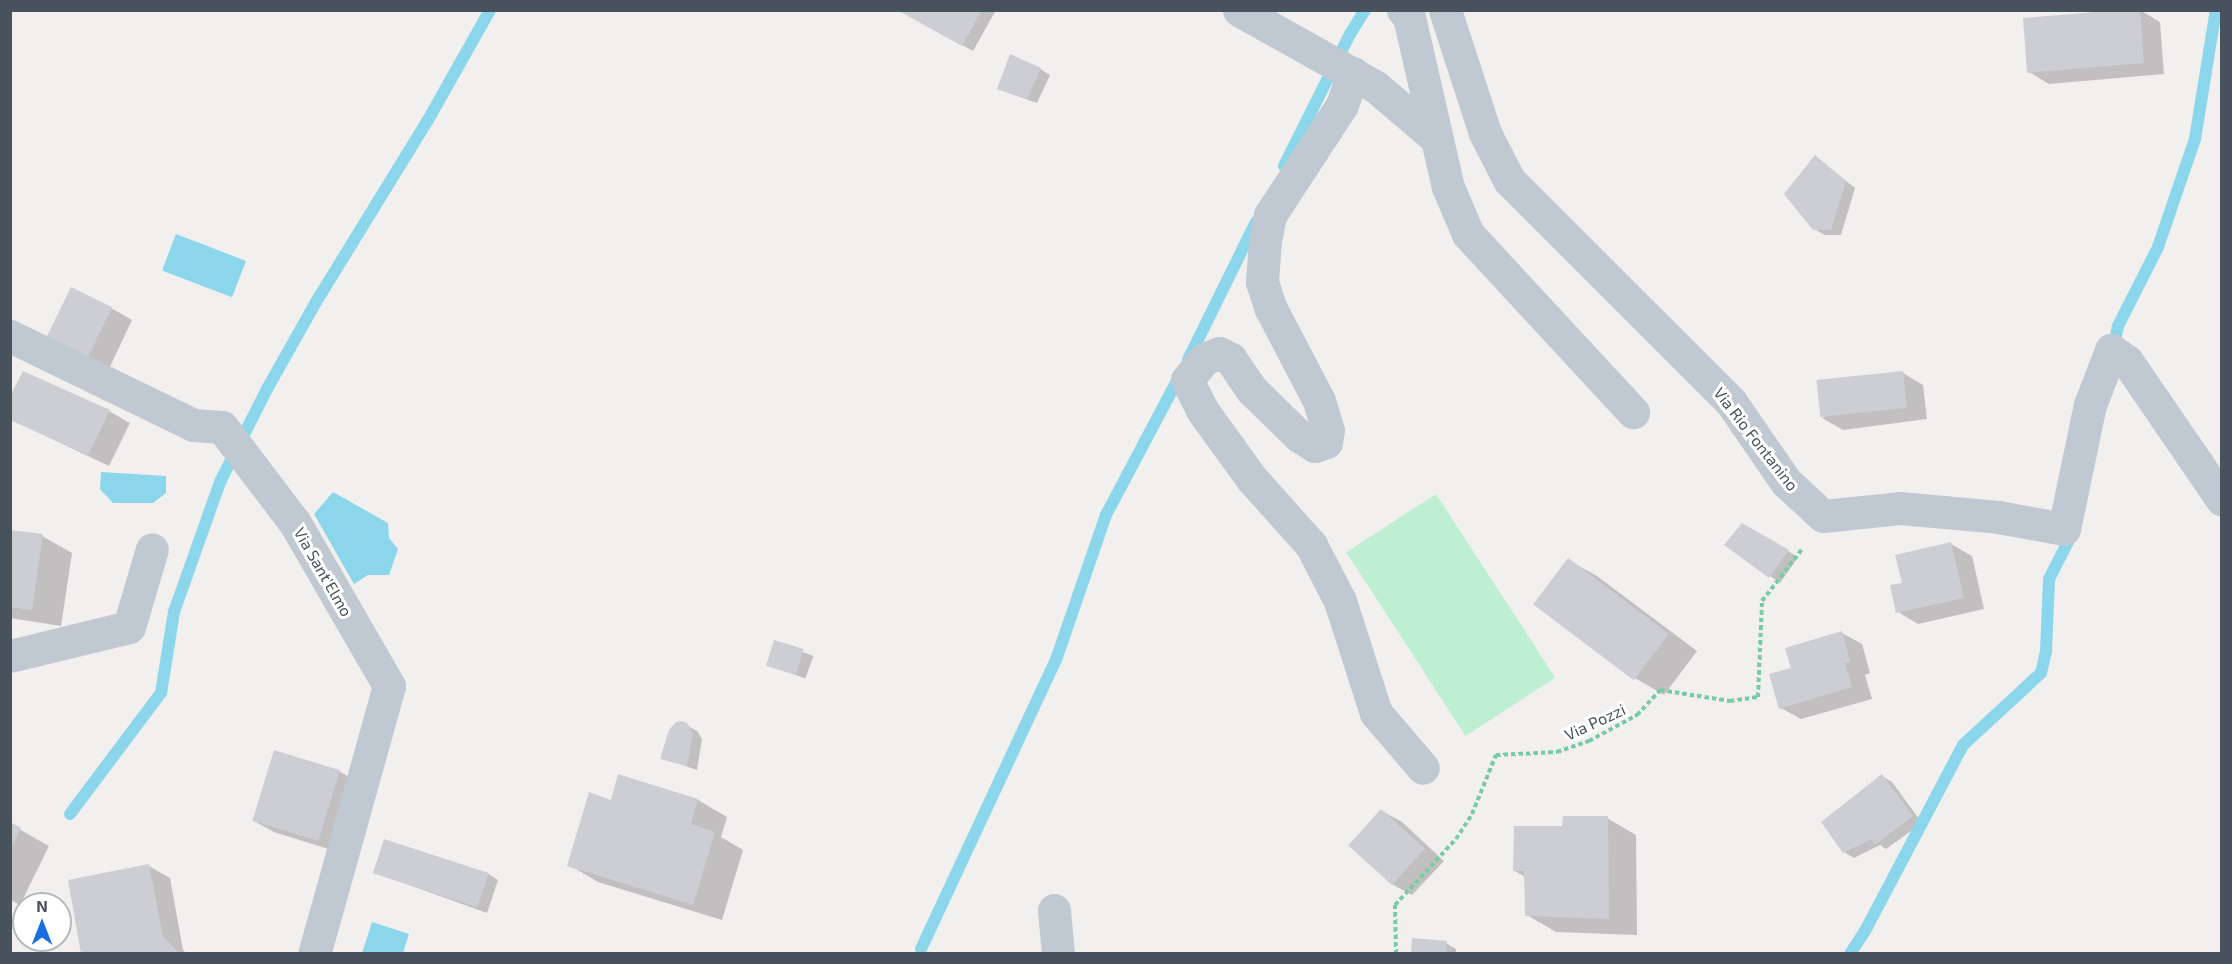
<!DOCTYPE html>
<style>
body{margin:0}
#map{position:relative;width:2232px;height:964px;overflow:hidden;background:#f2efef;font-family:"Exo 2",sans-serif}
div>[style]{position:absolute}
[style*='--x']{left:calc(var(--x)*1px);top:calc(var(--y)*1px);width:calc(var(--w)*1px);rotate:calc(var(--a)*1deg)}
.green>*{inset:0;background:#beefd2;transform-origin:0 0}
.water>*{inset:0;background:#8cd6eb;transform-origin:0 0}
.shadow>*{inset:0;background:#0003;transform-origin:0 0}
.stream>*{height:12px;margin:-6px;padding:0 6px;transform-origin:6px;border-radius:6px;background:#8cd6eb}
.building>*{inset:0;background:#ccced4;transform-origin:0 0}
.path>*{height:4px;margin-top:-2px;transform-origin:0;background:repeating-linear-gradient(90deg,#77cca4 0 4.5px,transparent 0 7.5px)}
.street>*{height:33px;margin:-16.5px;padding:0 16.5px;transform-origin:16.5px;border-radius:16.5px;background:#c0c9d1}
span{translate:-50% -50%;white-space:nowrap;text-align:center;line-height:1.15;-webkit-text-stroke:6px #fff;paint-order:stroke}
.street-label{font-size:16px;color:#47525d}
.frame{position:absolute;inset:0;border:12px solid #47525d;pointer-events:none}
.north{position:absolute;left:12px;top:892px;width:60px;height:60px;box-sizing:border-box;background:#fff;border:2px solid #b5babe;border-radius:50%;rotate:0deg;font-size:16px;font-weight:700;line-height:24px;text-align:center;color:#47525d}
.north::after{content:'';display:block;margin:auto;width:21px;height:27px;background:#1b6ee0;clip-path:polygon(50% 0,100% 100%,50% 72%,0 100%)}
</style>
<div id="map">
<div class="green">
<i style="left:1436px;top:494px;width:219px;height:107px;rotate:57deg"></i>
</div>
<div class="water">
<i style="left:176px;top:234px;width:75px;height:39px;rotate:21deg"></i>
<i style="clip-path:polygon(101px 472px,166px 476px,166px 493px,153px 503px,113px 503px,100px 489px)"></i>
<i style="clip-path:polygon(333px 492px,388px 523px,389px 538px,398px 549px,389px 575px,368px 575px,354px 584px,314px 514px)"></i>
<i style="clip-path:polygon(372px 922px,409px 934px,403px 953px,362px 953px)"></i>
</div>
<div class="shadow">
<i style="clip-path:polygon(900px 10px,996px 10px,973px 51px)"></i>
<i style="clip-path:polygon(2140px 10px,2160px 22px,2164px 74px,2049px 84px,2029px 72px)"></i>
<i style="clip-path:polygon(1040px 69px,1050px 75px,1037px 103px,998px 89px)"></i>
<i style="clip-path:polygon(1816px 157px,1855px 188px,1841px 235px,1825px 235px,1814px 229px)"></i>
<i style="clip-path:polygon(111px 308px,132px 320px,108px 371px,68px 353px)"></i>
<i style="clip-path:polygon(1903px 373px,1923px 385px,1927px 419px,1843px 430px,1822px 418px)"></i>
<i style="clip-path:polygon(109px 411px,130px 423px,109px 466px,10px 419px)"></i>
<i style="clip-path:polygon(1742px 525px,1798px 557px,1780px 583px,1727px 545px)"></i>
<i style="clip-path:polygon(10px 531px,42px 536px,72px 553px,61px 626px,10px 618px)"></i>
<i style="clip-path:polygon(1951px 544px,1972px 556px,1984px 609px,1918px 624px,1898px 612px,1904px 584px)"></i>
<i style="clip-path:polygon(1568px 560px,1597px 576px,1697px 651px,1664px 695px,1635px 678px)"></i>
<i style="clip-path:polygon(1842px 633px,1862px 644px,1870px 673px,1865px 675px,1872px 699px,1801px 719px,1781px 708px,1792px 669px)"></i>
<i style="left:775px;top:642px;width:41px;height:24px;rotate:20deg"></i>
<i style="clip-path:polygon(686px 725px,697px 731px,702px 739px,697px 770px,662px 758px)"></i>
<i style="clip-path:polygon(339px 771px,359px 783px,338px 852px,274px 832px,254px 821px)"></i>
<i style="clip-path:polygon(1882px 776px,1892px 782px,1922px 823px,1886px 849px,1880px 845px,1854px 858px,1844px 852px)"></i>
<i style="clip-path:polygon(698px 800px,727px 817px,721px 837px,743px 850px,722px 920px,598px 882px,569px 865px,612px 801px)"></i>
<i style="clip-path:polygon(1382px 811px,1402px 822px,1444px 861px,1412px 895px,1392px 884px)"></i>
<i style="clip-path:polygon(1607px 818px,1636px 835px,1637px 935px,1556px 932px,1527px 915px,1525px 877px,1515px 871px,1563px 828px)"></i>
<i style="clip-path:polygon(10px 824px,49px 846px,20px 905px,10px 900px)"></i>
<i style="clip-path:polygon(149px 866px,170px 878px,183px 950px,187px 954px,83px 954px)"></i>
<i style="clip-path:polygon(373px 872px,488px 874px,498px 880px,487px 913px)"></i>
<i style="clip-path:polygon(1446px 943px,1456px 949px,1456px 954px,1413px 954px)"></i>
</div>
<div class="stream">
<i style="--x:1284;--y:166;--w:148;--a:-63.4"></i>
<i style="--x:1350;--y:34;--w:28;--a:-58"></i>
<i style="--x:2113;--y:351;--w:25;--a:-79"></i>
<i style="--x:2118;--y:326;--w:89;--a:-63.1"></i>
<i style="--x:2158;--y:247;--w:114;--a:-71.1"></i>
<i style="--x:2195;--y:139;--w:131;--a:-80.8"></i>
<i style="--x:1188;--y:360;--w:154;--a:-63.8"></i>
<i style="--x:70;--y:814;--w:151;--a:-53.1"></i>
<i style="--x:161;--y:693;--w:82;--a:-80.9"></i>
<i style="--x:174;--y:612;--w:138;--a:-70.5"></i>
<i style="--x:220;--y:482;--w:104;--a:-63.2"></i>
<i style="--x:267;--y:389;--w:100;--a:-60.6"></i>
<i style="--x:316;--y:302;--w:214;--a:-58.4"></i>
<i style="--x:428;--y:120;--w:126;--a:-60.6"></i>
<i style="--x:921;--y:949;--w:322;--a:-65"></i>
<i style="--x:1057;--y:657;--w:150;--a:-71"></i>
<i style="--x:1106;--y:515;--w:158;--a:-62.1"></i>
<i style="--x:1850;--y:954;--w:27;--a:-57"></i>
<i style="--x:1865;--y:931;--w:210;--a:-62.2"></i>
<i style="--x:1963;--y:745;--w:106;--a:-42.7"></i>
<i style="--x:2041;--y:673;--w:23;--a:-77"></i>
<i style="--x:2046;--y:651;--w:72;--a:-87.6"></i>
<i style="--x:2049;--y:579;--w:53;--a:-62.9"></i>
</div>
<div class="building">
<i style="clip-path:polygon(897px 10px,982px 10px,962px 46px)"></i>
<i style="clip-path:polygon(2121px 10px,2140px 10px,2144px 63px,2027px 73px,2023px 18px)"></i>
<i style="clip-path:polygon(1010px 54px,1041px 68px,1027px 99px,997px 89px)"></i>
<i style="clip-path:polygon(1815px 155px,1846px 181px,1831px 230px,1813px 230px,1784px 194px)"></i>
<i style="left:71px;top:287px;width:46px;height:61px;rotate:26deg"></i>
<i style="clip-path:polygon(23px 371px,110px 410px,88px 455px,10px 420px,10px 396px)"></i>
<i style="left:1903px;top:371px;width:37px;height:87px;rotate:84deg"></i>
<i style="clip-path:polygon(1742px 523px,1789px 550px,1769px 578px,1724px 545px)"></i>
<i style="clip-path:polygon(10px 530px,43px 534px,32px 610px,10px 607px)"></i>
<i style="clip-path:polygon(1951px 542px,1964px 598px,1896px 613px,1890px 585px,1902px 583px,1895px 555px)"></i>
<i style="left:1568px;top:558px;width:126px;height:58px;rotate:37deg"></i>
<i style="clip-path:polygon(1842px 631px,1850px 662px,1845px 663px,1852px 687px,1779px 709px,1769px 674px,1791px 668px,1785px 648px)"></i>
<i style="left:774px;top:640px;width:31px;height:27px;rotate:17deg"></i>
<i style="clip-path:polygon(681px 721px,687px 723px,693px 733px,687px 766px,660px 759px,669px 730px,676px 722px)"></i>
<i style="left:274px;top:750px;width:69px;height:74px;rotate:17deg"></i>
<i style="clip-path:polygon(618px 774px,698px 799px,691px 824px,715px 832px,693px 905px,567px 866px,589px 792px,611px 800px)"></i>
<i style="clip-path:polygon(1882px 774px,1913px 816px,1875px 845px,1872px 839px,1843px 853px,1821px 822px)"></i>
<i style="left:1381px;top:809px;width:59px;height:49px;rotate:42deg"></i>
<i style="clip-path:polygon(1563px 816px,1608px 816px,1609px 919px,1525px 916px,1524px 871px,1513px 871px,1514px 826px,1562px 826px)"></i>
<i style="clip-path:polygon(10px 822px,21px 828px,10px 849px)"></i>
<i style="left:384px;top:839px;width:110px;height:36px;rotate:18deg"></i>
<i style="clip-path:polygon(149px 864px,163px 936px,180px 954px,81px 954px,68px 880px)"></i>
<i style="clip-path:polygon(1412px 938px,1447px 941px,1446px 954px,1411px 954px)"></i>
</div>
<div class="path">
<i style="--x:1396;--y:954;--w:49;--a:-91.2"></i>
<i style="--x:1395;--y:905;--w:90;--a:-47.3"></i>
<i style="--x:1456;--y:839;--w:30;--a:-57"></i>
<i style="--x:1472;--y:814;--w:64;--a:-67.9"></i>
<i style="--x:1496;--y:755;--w:61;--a:-2.8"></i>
<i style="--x:1557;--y:752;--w:34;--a:-19"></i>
<i style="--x:1589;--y:741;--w:55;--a:-28.4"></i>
<i style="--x:1637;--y:715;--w:34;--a:-47"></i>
<i style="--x:1660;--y:690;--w:71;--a:8.9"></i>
<i style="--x:1730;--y:701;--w:28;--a:-8"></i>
<i style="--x:1758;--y:697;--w:96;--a:-87.6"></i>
<i style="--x:1762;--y:601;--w:67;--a:-52.3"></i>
</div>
<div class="street">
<i style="--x:1239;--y:10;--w:157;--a:29.3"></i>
<i style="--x:1376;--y:87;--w:79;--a:40.4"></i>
<i style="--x:1403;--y:10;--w:9;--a:49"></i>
<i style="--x:1409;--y:17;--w:174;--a:77.1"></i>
<i style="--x:1448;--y:187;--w:51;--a:66.9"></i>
<i style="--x:1468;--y:234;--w:243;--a:47.2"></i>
<i style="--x:1445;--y:10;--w:129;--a:72"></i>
<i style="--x:1485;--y:133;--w:53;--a:62.9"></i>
<i style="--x:1509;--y:180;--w:314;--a:45"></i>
<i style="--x:1731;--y:402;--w:97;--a:55.5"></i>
<i style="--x:1786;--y:482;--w:50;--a:42.6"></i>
<i style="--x:1823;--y:516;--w:77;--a:-5.9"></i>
<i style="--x:1900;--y:508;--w:98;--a:5.2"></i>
<i style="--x:1998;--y:517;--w:67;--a:10.3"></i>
<i style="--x:2064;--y:529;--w:127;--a:-78.2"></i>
<i style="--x:2090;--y:405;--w:59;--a:-69.1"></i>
<i style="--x:2111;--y:350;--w:19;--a:35"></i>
<i style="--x:2127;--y:361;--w:168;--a:55.6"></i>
<i style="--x:1353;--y:73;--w:34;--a:109"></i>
<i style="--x:1342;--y:105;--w:131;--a:123.2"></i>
<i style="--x:1270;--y:215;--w:26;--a:101"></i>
<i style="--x:1265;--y:241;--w:41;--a:94.2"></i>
<i style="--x:1262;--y:282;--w:28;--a:72"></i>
<i style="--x:1271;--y:309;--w:104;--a:62.4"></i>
<i style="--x:1319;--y:401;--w:30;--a:73"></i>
<i style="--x:1328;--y:430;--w:12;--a:99"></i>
<i style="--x:1326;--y:442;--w:12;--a:160"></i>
<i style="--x:1315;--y:446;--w:19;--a:-148"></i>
<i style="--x:1299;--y:436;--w:67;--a:-135.6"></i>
<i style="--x:1251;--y:389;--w:36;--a:-124"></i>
<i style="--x:1231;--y:359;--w:13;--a:-153"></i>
<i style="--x:1219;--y:353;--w:16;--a:158"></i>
<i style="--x:1204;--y:359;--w:27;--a:129"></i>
<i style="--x:1187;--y:380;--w:34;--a:63"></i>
<i style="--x:1202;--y:410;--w:85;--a:54.1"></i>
<i style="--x:1252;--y:479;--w:89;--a:48.2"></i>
<i style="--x:1311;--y:545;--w:63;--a:62.6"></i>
<i style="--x:1340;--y:601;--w:118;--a:72.2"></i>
<i style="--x:1376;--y:713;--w:72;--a:49.5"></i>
<i style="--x:10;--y:336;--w:203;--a:25.9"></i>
<i style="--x:193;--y:425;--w:29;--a:4"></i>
<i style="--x:222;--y:427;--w:121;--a:52.8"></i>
<i style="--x:295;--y:523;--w:188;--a:60"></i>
<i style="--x:389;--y:686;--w:278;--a:105.6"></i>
<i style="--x:10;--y:656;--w:122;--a:-13.7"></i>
<i style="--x:129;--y:627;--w:81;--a:-73.6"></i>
<i style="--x:1054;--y:910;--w:44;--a:84.8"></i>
</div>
<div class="street-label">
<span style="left:1756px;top:439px;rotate:52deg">Via Rio Fontanino</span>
<span style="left:323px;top:572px;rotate:60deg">Via Sant'Elmo</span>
<span style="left:1595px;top:722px;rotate:-25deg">Via Pozzi</span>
</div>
<div class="frame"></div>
<div class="north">N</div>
</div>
